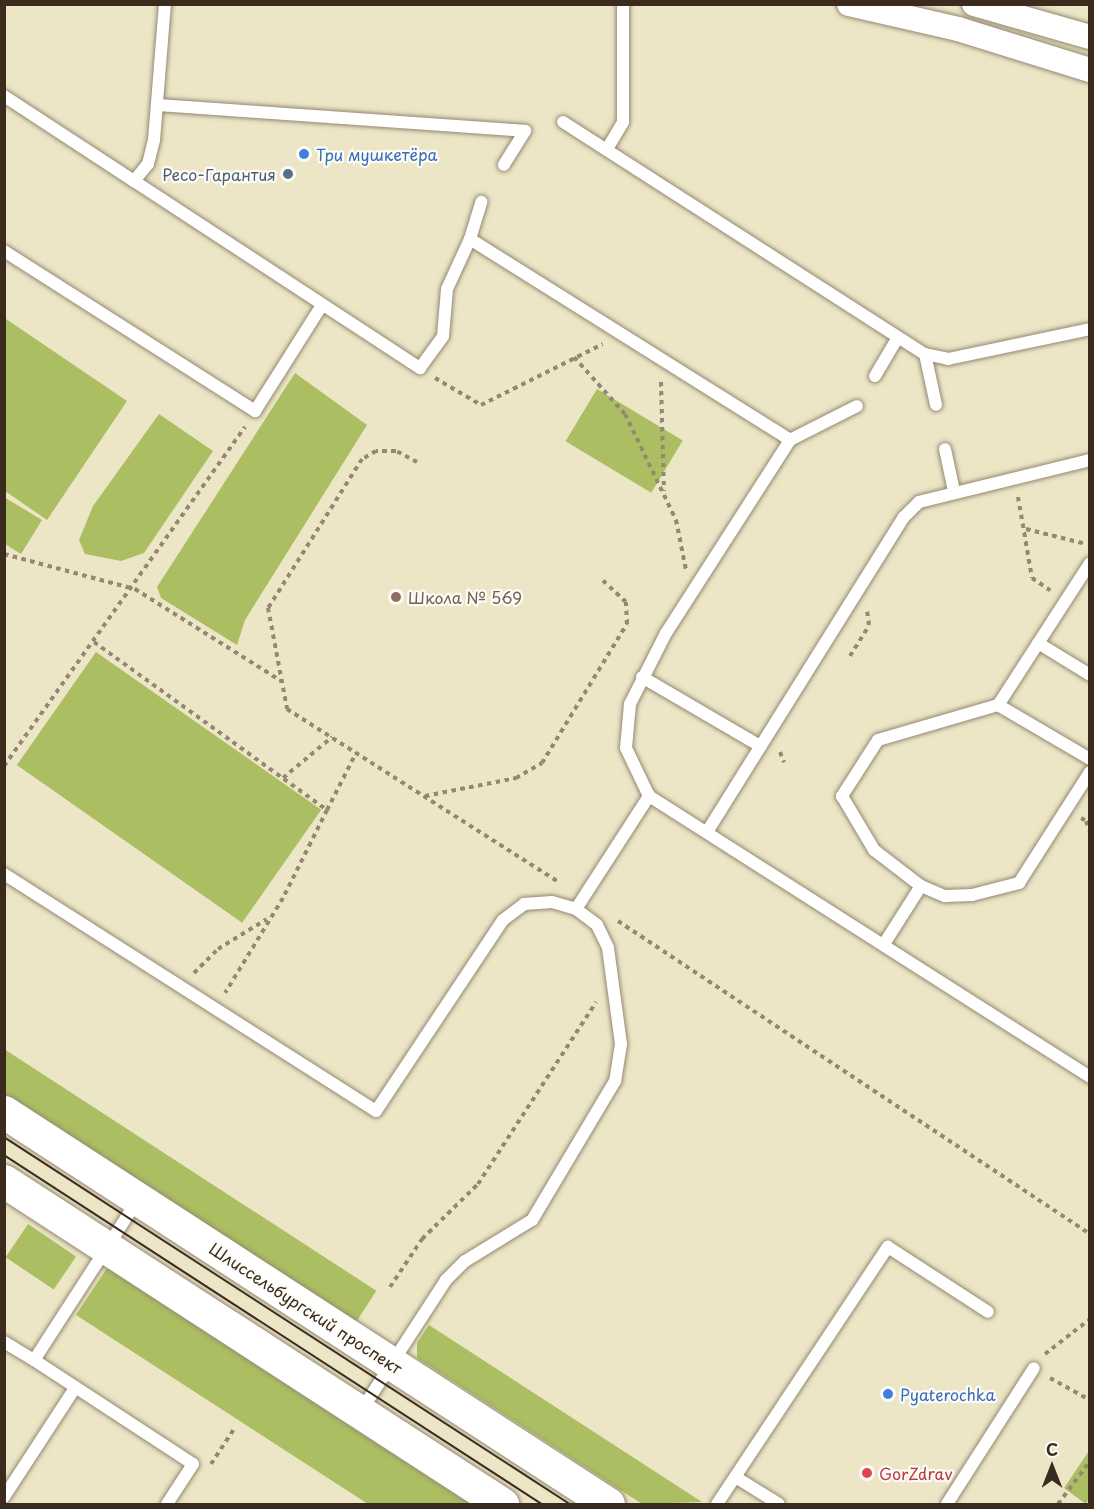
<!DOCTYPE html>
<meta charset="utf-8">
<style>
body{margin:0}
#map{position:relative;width:1094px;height:1509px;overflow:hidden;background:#ece5c6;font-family:"Playpen Sans",sans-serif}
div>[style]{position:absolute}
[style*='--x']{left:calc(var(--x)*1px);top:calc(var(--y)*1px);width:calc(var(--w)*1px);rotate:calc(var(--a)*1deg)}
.green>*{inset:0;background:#abbe61;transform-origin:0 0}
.path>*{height:4px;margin-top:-2px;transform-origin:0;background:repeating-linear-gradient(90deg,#948872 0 4.5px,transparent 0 9px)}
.roads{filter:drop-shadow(0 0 2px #948872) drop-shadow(0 0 2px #948872)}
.lane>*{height:12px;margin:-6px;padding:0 6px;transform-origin:6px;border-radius:6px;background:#fff}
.street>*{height:24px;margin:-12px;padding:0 12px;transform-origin:12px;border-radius:12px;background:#fff}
.primary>*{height:33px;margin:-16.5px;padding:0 16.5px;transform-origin:16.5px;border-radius:16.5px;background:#fff}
.tram>*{height:1.5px;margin:-0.75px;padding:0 0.75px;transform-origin:0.75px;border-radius:0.75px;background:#3b2a1e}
.dots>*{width:16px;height:16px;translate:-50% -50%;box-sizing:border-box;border:3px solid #fdfcf7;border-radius:50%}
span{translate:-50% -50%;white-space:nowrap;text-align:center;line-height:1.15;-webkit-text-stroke:4.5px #fdfcf7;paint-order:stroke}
.shop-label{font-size:16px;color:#366cbe}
.left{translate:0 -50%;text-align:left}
.service-label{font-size:16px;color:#4e5e75}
.right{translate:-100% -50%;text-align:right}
.education-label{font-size:16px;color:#785e54}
.street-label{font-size:16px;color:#3b2a1e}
.health-label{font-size:16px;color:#be3a42}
.frame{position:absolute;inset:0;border:6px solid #3b2a1e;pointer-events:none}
.north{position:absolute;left:1022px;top:1437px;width:60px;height:60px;-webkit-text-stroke:4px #fdfcf7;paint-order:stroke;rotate:0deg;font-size:16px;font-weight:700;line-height:24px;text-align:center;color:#3b2a1e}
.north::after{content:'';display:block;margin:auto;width:21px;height:27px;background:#3b2a1e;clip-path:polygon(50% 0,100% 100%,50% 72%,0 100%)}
</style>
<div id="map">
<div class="green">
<i style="clip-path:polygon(6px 319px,127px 401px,47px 520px,5px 491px)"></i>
<i style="clip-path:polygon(295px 373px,367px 425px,245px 620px,237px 645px,161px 598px,157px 587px)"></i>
<i style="left:597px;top:389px;width:100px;height:61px;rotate:31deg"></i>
<i style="clip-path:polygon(159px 414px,213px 451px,144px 553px,121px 561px,85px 554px,79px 540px,93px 506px)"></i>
<i style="clip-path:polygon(4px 497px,42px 520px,21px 554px,5px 544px)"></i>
<i style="left:96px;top:652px;width:275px;height:138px;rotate:35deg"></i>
<i style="left:4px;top:1049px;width:444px;height:41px;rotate:33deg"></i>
<i style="left:28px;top:1224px;width:58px;height:40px;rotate:34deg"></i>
<i style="clip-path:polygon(107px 1268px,470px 1504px,368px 1504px,76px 1315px)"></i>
<i style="clip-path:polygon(429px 1325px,702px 1502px,642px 1504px,417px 1358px,417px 1343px)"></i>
<i style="clip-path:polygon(1089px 1451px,1089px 1498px,1086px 1504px,1064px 1488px)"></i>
</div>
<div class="path">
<i style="--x:574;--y:357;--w:76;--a:48.2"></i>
<i style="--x:625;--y:414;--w:118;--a:64.3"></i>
<i style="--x:676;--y:520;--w:51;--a:78.7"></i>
<i style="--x:435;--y:378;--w:53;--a:30.4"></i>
<i style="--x:481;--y:405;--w:136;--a:-26.6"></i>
<i style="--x:661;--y:382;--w:109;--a:88.4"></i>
<i style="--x:417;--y:462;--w:24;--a:-152"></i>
<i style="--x:396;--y:451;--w:20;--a:180"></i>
<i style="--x:376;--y:451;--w:16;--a:150"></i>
<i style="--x:362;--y:459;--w:176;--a:122.2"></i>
<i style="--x:268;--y:608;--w:103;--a:79.3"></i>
<i style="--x:287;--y:709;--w:322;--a:32.5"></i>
<i style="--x:1018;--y:497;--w:82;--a:80.2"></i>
<i style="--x:1032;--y:578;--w:22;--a:34"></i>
<i style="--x:1026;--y:529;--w:62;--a:14"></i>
<i style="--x:4;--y:554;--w:136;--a:15"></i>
<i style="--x:135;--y:589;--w:173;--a:32.2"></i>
<i style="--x:94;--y:642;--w:287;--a:35.8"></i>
<i style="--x:327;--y:810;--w:98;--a:116.6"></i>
<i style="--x:283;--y:898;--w:111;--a:121.4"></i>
<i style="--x:850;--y:656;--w:36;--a:-58"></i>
<i style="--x:869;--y:625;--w:14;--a:-98"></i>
<i style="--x:780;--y:752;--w:11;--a:68"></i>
<i style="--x:4;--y:766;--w:416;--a:-54.6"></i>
<i style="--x:283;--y:778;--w:64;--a:-39.9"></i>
<i style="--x:425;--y:796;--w:93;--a:-11.2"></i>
<i style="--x:516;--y:778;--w:30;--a:-30"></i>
<i style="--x:542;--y:763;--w:163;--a:-58.6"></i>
<i style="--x:627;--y:624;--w:22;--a:-93"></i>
<i style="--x:626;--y:602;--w:33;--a:-137"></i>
<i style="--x:327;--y:810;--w:64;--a:-63"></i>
<i style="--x:1081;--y:818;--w:10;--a:29"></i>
<i style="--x:1086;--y:821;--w:11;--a:68"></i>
<i style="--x:618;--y:921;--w:566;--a:33.55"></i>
<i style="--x:194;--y:973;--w:34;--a:-45"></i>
<i style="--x:218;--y:949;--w:57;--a:-31.5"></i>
<i style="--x:390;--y:1287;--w:58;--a:-56.3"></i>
<i style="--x:422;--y:1239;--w:78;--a:-44.5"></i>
<i style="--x:478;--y:1184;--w:217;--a:-57"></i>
<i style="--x:1045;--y:1354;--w:57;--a:-37.9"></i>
<i style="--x:1050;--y:1378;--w:46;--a:28.8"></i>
<i style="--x:211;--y:1464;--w:42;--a:-56.7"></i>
<i style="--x:1058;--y:1504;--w:54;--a:-53.3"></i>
</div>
<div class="roads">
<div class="lane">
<i style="--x:4;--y:96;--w:155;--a:33.2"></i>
<i style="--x:134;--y:181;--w:22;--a:-51"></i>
<i style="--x:148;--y:164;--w:25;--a:-76"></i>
<i style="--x:154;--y:140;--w:136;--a:-85.4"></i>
<i style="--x:157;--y:105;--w:369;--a:4"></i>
<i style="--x:525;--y:131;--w:40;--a:122"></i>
<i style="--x:563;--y:122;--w:430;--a:32.7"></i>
<i style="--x:925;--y:354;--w:24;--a:12"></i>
<i style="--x:948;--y:359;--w:145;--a:-11.9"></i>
<i style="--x:607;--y:149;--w:31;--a:-59"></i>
<i style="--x:623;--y:122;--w:118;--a:-90"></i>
<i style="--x:134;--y:181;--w:342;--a:33.2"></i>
<i style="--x:420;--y:368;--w:39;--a:-54"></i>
<i style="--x:443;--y:336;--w:47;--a:-85.1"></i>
<i style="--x:447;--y:289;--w:55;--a:-65.3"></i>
<i style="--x:470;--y:239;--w:378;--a:32.1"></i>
<i style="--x:790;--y:440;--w:229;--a:122.7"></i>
<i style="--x:666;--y:633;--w:80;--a:116.9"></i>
<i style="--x:630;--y:704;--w:44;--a:95.2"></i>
<i style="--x:626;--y:748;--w:53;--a:64.4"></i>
<i style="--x:470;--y:239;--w:39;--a:-73"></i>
<i style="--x:4;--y:251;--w:298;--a:32.5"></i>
<i style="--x:255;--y:411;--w:125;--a:-57.7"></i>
<i style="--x:925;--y:354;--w:52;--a:77.8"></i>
<i style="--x:875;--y:376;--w:43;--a:-59.3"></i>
<i style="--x:790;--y:440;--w:75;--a:-26.9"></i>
<i style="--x:945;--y:449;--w:43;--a:77.9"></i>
<i style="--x:1090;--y:563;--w:169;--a:122.9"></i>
<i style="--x:998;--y:705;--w:125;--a:163.7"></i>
<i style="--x:878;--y:740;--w:67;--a:122.7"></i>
<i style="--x:842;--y:796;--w:63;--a:59.3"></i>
<i style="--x:874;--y:850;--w:59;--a:37.5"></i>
<i style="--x:921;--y:886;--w:26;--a:23"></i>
<i style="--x:945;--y:896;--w:27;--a:-2"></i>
<i style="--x:972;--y:895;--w:49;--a:-14.3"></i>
<i style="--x:1019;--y:883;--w:132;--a:-57.4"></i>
<i style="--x:1038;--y:643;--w:61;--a:31.6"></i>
<i style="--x:642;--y:677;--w:137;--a:30.3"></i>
<i style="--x:998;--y:705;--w:107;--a:30.4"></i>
<i style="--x:707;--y:832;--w:372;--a:-58"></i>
<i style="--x:904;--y:517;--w:21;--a:-45"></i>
<i style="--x:919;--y:502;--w:176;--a:-13.8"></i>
<i style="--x:4;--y:874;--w:441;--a:32.5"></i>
<i style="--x:376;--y:1111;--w:229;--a:-56.4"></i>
<i style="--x:503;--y:920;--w:26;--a:-37"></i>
<i style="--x:524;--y:904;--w:28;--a:-4"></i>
<i style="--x:552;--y:902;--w:25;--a:16"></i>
<i style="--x:576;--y:909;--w:26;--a:37"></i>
<i style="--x:597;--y:925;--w:25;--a:64"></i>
<i style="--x:608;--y:948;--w:97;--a:82.3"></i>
<i style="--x:621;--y:1044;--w:37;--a:99"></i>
<i style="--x:615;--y:1081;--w:162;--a:120.8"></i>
<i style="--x:532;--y:1220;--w:79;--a:148.5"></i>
<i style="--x:465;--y:1261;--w:27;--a:135"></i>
<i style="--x:446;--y:1280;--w:156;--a:123"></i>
<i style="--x:576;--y:909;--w:135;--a:-57.1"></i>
<i style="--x:649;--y:796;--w:523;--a:32.5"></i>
<i style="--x:884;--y:944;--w:69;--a:-57.5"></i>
<i style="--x:137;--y:1201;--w:189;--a:122.9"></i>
<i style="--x:34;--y:1360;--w:190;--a:33.2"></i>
<i style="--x:193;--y:1464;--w:48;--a:123"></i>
<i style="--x:4;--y:1342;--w:35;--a:31"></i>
<i style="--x:737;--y:1478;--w:49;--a:31.8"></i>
<i style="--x:4;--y:1497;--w:130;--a:-56.9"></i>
<i style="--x:717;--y:1504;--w:309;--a:-56.4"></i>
<i style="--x:888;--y:1247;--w:119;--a:33"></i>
<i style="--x:947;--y:1504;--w:161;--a:-57.4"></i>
</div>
<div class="street">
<i style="--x:849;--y:4;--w:112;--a:12.9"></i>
<i style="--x:958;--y:29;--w:138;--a:17.3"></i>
<i style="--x:974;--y:4;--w:121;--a:15.9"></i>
</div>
<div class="primary">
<i style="--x:4;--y:1112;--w:720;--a:32.98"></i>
<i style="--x:4;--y:1181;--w:594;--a:32.97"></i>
</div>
</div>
<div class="tram">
<i style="--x:4;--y:1137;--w:675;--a:32.96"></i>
<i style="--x:4;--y:1155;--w:641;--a:32.97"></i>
</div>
<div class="dots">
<i style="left:304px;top:154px;background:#3f7fe0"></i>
<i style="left:288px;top:174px;background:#5c6f8a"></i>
<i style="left:396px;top:597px;background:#8d6e63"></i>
<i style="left:888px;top:1394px;background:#3f7fe0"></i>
<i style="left:867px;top:1473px;background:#e0444e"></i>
</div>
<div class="shop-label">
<span class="left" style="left:316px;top:154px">Три мушкетёра</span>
<span class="left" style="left:900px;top:1394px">Pyaterochka</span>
</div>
<div class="service-label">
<span class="right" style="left:276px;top:174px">Ресо-Гарантия</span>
</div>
<div class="education-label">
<span class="left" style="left:408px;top:597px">Школа № 569</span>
</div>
<div class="street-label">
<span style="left:306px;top:1308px;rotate:33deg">Шлиссельбургский проспект</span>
</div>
<div class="health-label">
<span class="left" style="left:879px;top:1473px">GorZdrav</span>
</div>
<div class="frame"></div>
<div class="north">С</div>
</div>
